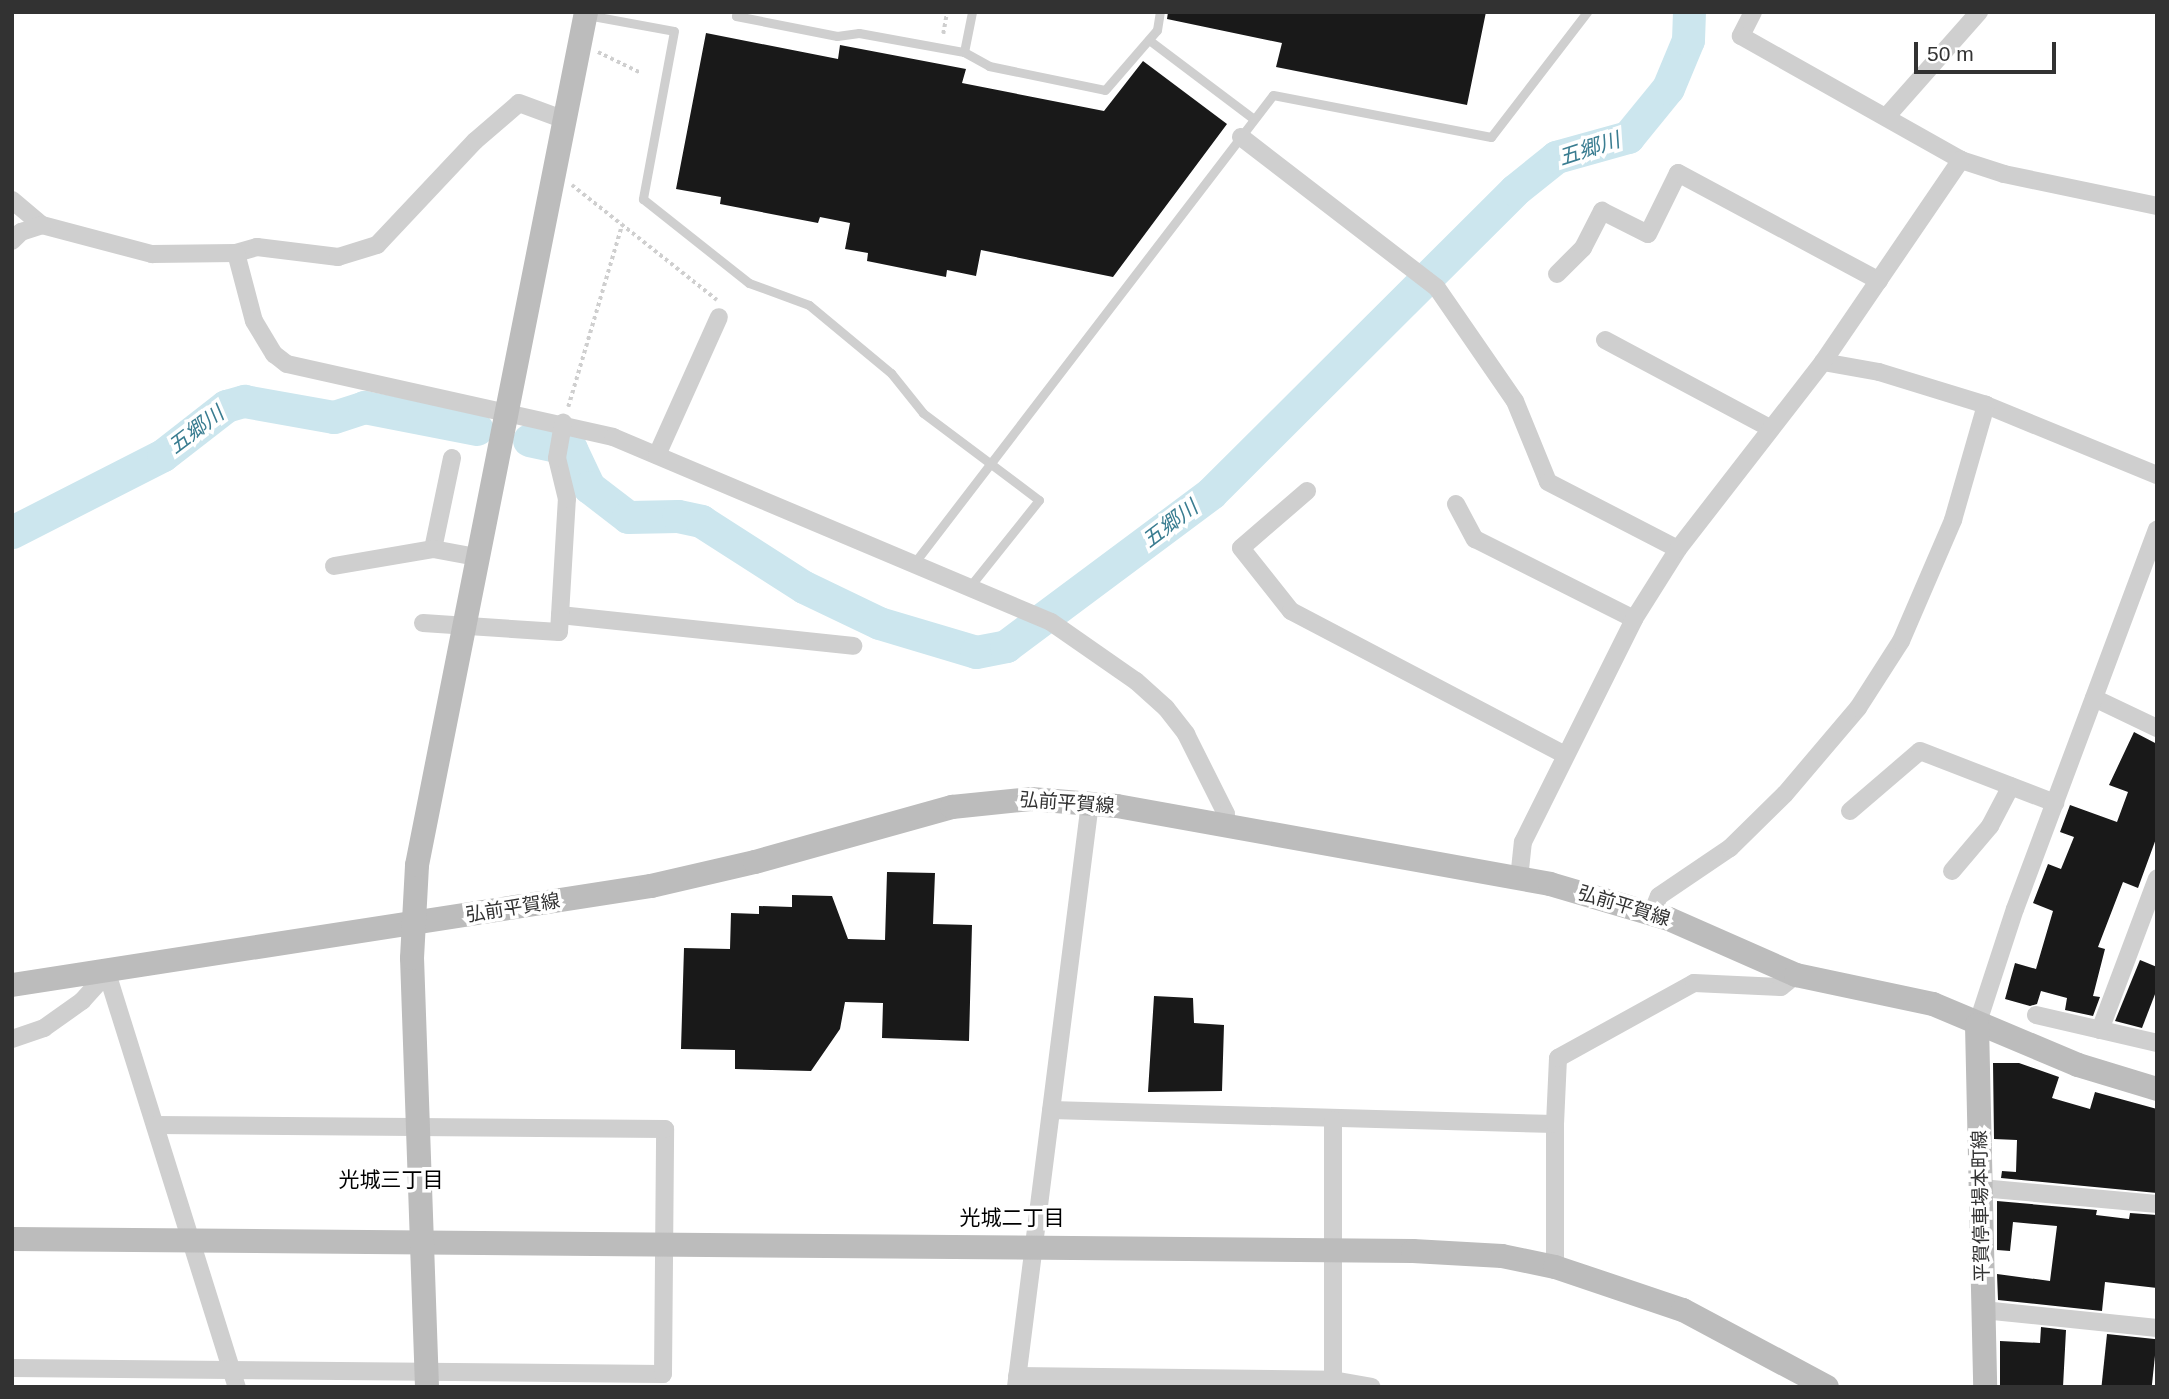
<!DOCTYPE html>
<meta charset="utf-8">
<style>
body{margin:0}
#map{position:relative;width:2169px;height:1399px;overflow:hidden;background:#fff;font-family:Arial,"Noto Sans JP",sans-serif}
div>[style]{position:absolute}
[style*='--x']{left:calc(var(--x)*1px);top:calc(var(--y)*1px);width:calc(var(--w)*1px);rotate:calc(var(--a)*1deg)}
.river>*{height:33px;margin:-16.5px;padding:0 16.5px;transform-origin:16.5px;border-radius:16.5px;background:#cce6ee}
.building>*{inset:0;background:#191919;transform-origin:0 0}
.path>*{height:3.5px;margin-top:-1.75px;transform-origin:0;background:repeating-linear-gradient(90deg,#cfcfcf 0 3.5px,transparent 0 7px)}
.lane>*{height:9px;margin:-4.5px;padding:0 4.5px;transform-origin:4.5px;border-radius:4.5px;background:#cfcfcf}
.street>*{height:18px;margin:-9px;padding:0 9px;transform-origin:9px;border-radius:9px;background:#cfcfcf}
.secondary>*{height:24px;margin:-12px;padding:0 12px;transform-origin:12px;border-radius:12px;background:#bcbcbc}
span{translate:-50% -50%;white-space:nowrap;text-align:center;line-height:1.15;-webkit-text-stroke:7px #fff;paint-order:stroke}
.street-label{font-size:19px;color:#323232}
.water-label{font-size:21px;color:#3a7d91;font-style:italic}
.neighbourhood-label{font-size:21px;color:#000}
.frame{position:absolute;inset:0;border:14px solid #323232;pointer-events:none}
.scale{position:absolute;left:1914px;top:42px;width:142px;height:32px;box-sizing:border-box;border:4px solid #323232;border-top:0;padding-left:9px;font-size:21px;line-height:24px;white-space:nowrap;color:#323232;-webkit-text-stroke:5px #fff;paint-order:stroke}
</style>
<div id="map">
<div class="river">
<i style="--x:529;--y:440;--w:43;--a:12.1"></i>
<i style="--x:571;--y:449;--w:42;--a:64.7"></i>
<i style="--x:589;--y:487;--w:49;--a:37.6"></i>
<i style="--x:628;--y:517;--w:50;--a:-1.1"></i>
<i style="--x:678;--y:516;--w:24;--a:12"></i>
<i style="--x:701;--y:521;--w:122;--a:32.7"></i>
<i style="--x:804;--y:587;--w:83;--a:25.6"></i>
<i style="--x:879;--y:623;--w:101;--a:16.6"></i>
<i style="--x:976;--y:652;--w:31;--a:-11"></i>
<i style="--x:1006;--y:646;--w:256;--a:-36.7"></i>
<i style="--x:1211;--y:493;--w:429;--a:-44.9"></i>
<i style="--x:1515;--y:190;--w:53;--a:-38.8"></i>
<i style="--x:1556;--y:157;--w:75;--a:-15.5"></i>
<i style="--x:1628;--y:137;--w:63;--a:-50.8"></i>
<i style="--x:1668;--y:88;--w:52;--a:-67.4"></i>
<i style="--x:1688;--y:40;--w:28;--a:-88"></i>
<i style="--x:12;--y:532;--w:169;--a:-27"></i>
<i style="--x:163;--y:455;--w:80;--a:-37.9"></i>
<i style="--x:226;--y:406;--w:19;--a:-16"></i>
<i style="--x:244;--y:401;--w:91;--a:10.1"></i>
<i style="--x:334;--y:417;--w:32;--a:-18"></i>
<i style="--x:364;--y:407;--w:115;--a:11"></i>
</div>
<div class="building">
<i style="clip-path:polygon(1168px 12px,1486px 12px,1467px 105px,1276px 67px,1282px 43px,1167px 19px)"></i>
<i style="clip-path:polygon(706px 33px,838px 59px,840px 45px,966px 69px,962px 83px,1104px 111px,1143px 61px,1227px 124px,1113px 277px,981px 250px,976px 276px,947px 270px,946px 277px,867px 261px,868px 253px,845px 249px,850px 223px,820px 217px,818px 223px,720px 204px,721px 197px,676px 189px)"></i>
<i style="clip-path:polygon(2134px 732px,2157px 744px,2157px 836px,2138px 888px,2123px 882px,2098px 947px,2105px 949px,2093px 996px,2100px 997px,2093px 1016px,2065px 1010px,2067px 998px,2041px 991px,2037px 1004px,2030px 1006px,2005px 999px,2015px 963px,2036px 969px,2053px 911px,2033px 903px,2048px 864px,2061px 869px,2074px 837px,2060px 832px,2070px 805px,2117px 822px,2128px 792px,2109px 785px)"></i>
<i style="clip-path:polygon(887px 872px,935px 873px,933px 924px,972px 925px,969px 1041px,882px 1038px,883px 1003px,845px 1002px,840px 1029px,811px 1071px,735px 1069px,735px 1050px,681px 1049px,684px 948px,730px 949px,731px 913px,759px 914px,759px 906px,792px 907px,792px 895px,832px 896px,848px 939px,885px 940px)"></i>
<i style="clip-path:polygon(2140px 960px,2157px 967px,2157px 989px,2142px 1028px,2115px 1021px)"></i>
<i style="clip-path:polygon(1154px 996px,1193px 998px,1194px 1023px,1224px 1025px,1222px 1091px,1148px 1092px)"></i>
<i style="clip-path:polygon(1993px 1063px,2019px 1063px,2059px 1077px,2052px 1098px,2090px 1109px,2095px 1092px,2157px 1109px,2157px 1193px,2001px 1178px,2002px 1171px,2016px 1172px,2017px 1140px,1994px 1139px)"></i>
<i style="clip-path:polygon(1997px 1201px,2097px 1210px,2096px 1215px,2129px 1219px,2130px 1213px,2157px 1215px,2157px 1288px,2105px 1282px,2102px 1311px,1998px 1300px,1997px 1274px,2050px 1281px,2057px 1226px,2013px 1222px,2010px 1251px,1997px 1250px)"></i>
<i style="clip-path:polygon(2041px 1327px,2066px 1330px,2063px 1387px,2000px 1387px,2000px 1341px,2040px 1343px)"></i>
<i style="left:2107px;top:1334px;width:50px;height:53px;rotate:6deg"></i>
</div>
<div class="path">
<i style="--x:943;--y:34;--w:22;--a:-80"></i>
<i style="--x:598;--y:52;--w:48;--a:26"></i>
<i style="--x:572;--y:185;--w:185;--a:38.4"></i>
<i style="--x:568;--y:407;--w:190;--a:-73.5"></i>
</div>
<div class="lane">
<i style="--x:737;--y:12;--w:4;--a:104"></i>
<i style="--x:736;--y:16;--w:103;--a:11.2"></i>
<i style="--x:837;--y:36;--w:22;--a:-8"></i>
<i style="--x:859;--y:33;--w:107;--a:10.3"></i>
<i style="--x:964;--y:52;--w:29;--a:29"></i>
<i style="--x:989;--y:66;--w:118;--a:11.7"></i>
<i style="--x:1105;--y:90;--w:79;--a:-49.1"></i>
<i style="--x:1157;--y:30;--w:18;--a:-81"></i>
<i style="--x:587;--y:15;--w:88;--a:10.4"></i>
<i style="--x:674;--y:31;--w:171;--a:100.5"></i>
<i style="--x:643;--y:199;--w:135;--a:38.4"></i>
<i style="--x:749;--y:283;--w:64;--a:20.1"></i>
<i style="--x:809;--y:305;--w:107;--a:39.7"></i>
<i style="--x:891;--y:373;--w:51;--a:51.3"></i>
<i style="--x:923;--y:413;--w:145;--a:36.9"></i>
<i style="--x:1039;--y:500;--w:109;--a:128.7"></i>
<i style="--x:1149;--y:40;--w:131;--a:37"></i>
<i style="--x:964;--y:52;--w:41;--a:-78.7"></i>
<i style="--x:915;--y:562;--w:588;--a:-52.53"></i>
<i style="--x:1273;--y:95;--w:222;--a:10.9"></i>
<i style="--x:1491;--y:137;--w:158;--a:-52.5"></i>
</div>
<div class="street">
<i style="--x:1753;--y:12;--w:27;--a:117"></i>
<i style="--x:1741;--y:36;--w:253;--a:29.4"></i>
<i style="--x:1961;--y:160;--w:45;--a:18"></i>
<i style="--x:2004;--y:174;--w:156;--a:11.8"></i>
<i style="--x:1887;--y:116;--w:139;--a:-48.5"></i>
<i style="--x:1241;--y:137;--w:247;--a:37.6"></i>
<i style="--x:1437;--y:288;--w:137;--a:55.4"></i>
<i style="--x:1515;--y:401;--w:87;--a:67.8"></i>
<i style="--x:1548;--y:482;--w:146;--a:27.3"></i>
<i style="--x:12;--y:200;--w:39;--a:40"></i>
<i style="--x:42;--y:225;--w:114;--a:14.8"></i>
<i style="--x:152;--y:254;--w:84;--a:-0.7"></i>
<i style="--x:236;--y:253;--w:22;--a:-16"></i>
<i style="--x:257;--y:247;--w:82;--a:7"></i>
<i style="--x:338;--y:257;--w:41;--a:-17.1"></i>
<i style="--x:377;--y:245;--w:143;--a:-46.7"></i>
<i style="--x:475;--y:141;--w:58;--a:-40.8"></i>
<i style="--x:519;--y:103;--w:49;--a:20.3"></i>
<i style="--x:12;--y:241;--w:13;--a:-45"></i>
<i style="--x:21;--y:232;--w:22;--a:-18"></i>
<i style="--x:236;--y:253;--w:70;--a:75.2"></i>
<i style="--x:254;--y:321;--w:39;--a:59"></i>
<i style="--x:274;--y:354;--w:16;--a:38"></i>
<i style="--x:287;--y:364;--w:334;--a:12.6"></i>
<i style="--x:613;--y:437;--w:475;--a:22.9"></i>
<i style="--x:1051;--y:622;--w:103;--a:34.8"></i>
<i style="--x:1136;--y:681;--w:40;--a:42"></i>
<i style="--x:1166;--y:708;--w:33;--a:52"></i>
<i style="--x:1186;--y:734;--w:89;--a:63.4"></i>
<i style="--x:1226;--y:814;--w:12;--a:95"></i>
<i style="--x:1557;--y:274;--w:37;--a:-45"></i>
<i style="--x:1583;--y:248;--w:42;--a:-62.8"></i>
<i style="--x:1602;--y:211;--w:51;--a:26.6"></i>
<i style="--x:1648;--y:234;--w:68;--a:-63.8"></i>
<i style="--x:1678;--y:173;--w:228;--a:28.2"></i>
<i style="--x:1605;--y:340;--w:187;--a:28.1"></i>
<i style="--x:1823;--y:362;--w:57;--a:10.1"></i>
<i style="--x:1879;--y:372;--w:112;--a:17.1"></i>
<i style="--x:1986;--y:405;--w:185;--a:22.3"></i>
<i style="--x:657;--y:455;--w:151;--a:-65.8"></i>
<i style="--x:1307;--y:491;--w:87;--a:139.2"></i>
<i style="--x:1241;--y:548;--w:80;--a:51.6"></i>
<i style="--x:1291;--y:611;--w:310;--a:27.7"></i>
<i style="--x:1456;--y:504;--w:40;--a:62"></i>
<i style="--x:1475;--y:539;--w:178;--a:26.7"></i>
<i style="--x:433;--y:549;--w:93;--a:-78.2"></i>
<i style="--x:334;--y:566;--w:100;--a:-9.7"></i>
<i style="--x:433;--y:549;--w:44;--a:10.5"></i>
<i style="--x:560;--y:615;--w:295;--a:6"></i>
<i style="--x:423;--y:623;--w:136;--a:3.8"></i>
<i style="--x:559;--y:632;--w:133;--a:-86.6"></i>
<i style="--x:567;--y:499;--w:42;--a:-103.7"></i>
<i style="--x:557;--y:458;--w:36;--a:-80"></i>
<i style="--x:2094;--y:698;--w:70;--a:25.5"></i>
<i style="--x:1850;--y:811;--w:92;--a:-40.6"></i>
<i style="--x:1920;--y:751;--w:145;--a:21.1"></i>
<i style="--x:1952;--y:871;--w:59;--a:-49.8"></i>
<i style="--x:1990;--y:826;--w:45;--a:-62.3"></i>
<i style="--x:1519;--y:879;--w:37;--a:-84"></i>
<i style="--x:1523;--y:842;--w:249;--a:-63.5"></i>
<i style="--x:1634;--y:619;--w:83;--a:-57.8"></i>
<i style="--x:1678;--y:549;--w:237;--a:-52.2"></i>
<i style="--x:1823;--y:362;--w:245;--a:-55.7"></i>
<i style="--x:1652;--y:913;--w:18;--a:-68"></i>
<i style="--x:1659;--y:896;--w:86;--a:-34.1"></i>
<i style="--x:1730;--y:848;--w:77;--a:-44.5"></i>
<i style="--x:1785;--y:794;--w:113;--a:-49.7"></i>
<i style="--x:1858;--y:708;--w:80;--a:-57.3"></i>
<i style="--x:1901;--y:641;--w:132;--a:-66.7"></i>
<i style="--x:1953;--y:520;--w:120;--a:-74"></i>
<i style="--x:107;--y:973;--w:434;--a:72.6"></i>
<i style="--x:2036;--y:1015;--w:124;--a:13"></i>
<i style="--x:1977;--y:1025;--w:122;--a:-71.9"></i>
<i style="--x:2015;--y:909;--w:405;--a:-69.5"></i>
<i style="--x:2100;--y:1030;--w:162;--a:-69.4"></i>
<i style="--x:12;--y:1039;--w:34;--a:-19"></i>
<i style="--x:44;--y:1028;--w:47;--a:-35.4"></i>
<i style="--x:82;--y:1001;--w:38;--a:-48"></i>
<i style="--x:1051;--y:1110;--w:504;--a:1.59"></i>
<i style="--x:1555;--y:1124;--w:143;--a:90"></i>
<i style="--x:1555;--y:1124;--w:66;--a:-87.4"></i>
<i style="--x:1558;--y:1058;--w:155;--a:-28.9"></i>
<i style="--x:1694;--y:983;--w:87;--a:2.6"></i>
<i style="--x:1781;--y:987;--w:19;--a:-39"></i>
<i style="--x:1981;--y:1188;--w:177;--a:5.2"></i>
<i style="--x:1983;--y:1310;--w:175;--a:5.9"></i>
<i style="--x:12;--y:1368;--w:651;--a:0.53"></i>
<i style="--x:663;--y:1374;--w:245;--a:-89.5"></i>
<i style="--x:665;--y:1129;--w:510;--a:-179.55"></i>
<i style="--x:1017;--y:1376;--w:316;--a:0.7"></i>
<i style="--x:1333;--y:1380;--w:39;--a:10"></i>
<i style="--x:1333;--y:1380;--w:260;--a:-90"></i>
<i style="--x:1016;--y:1387;--w:589;--a:-82.78"></i>
</div>
<div class="secondary">
<i style="--x:12;--y:985;--w:647;--a:-8.81"></i>
<i style="--x:651;--y:886;--w:107;--a:-13"></i>
<i style="--x:755;--y:862;--w:205;--a:-15.6"></i>
<i style="--x:952;--y:807;--w:79;--a:-5.8"></i>
<i style="--x:1031;--y:799;--w:86;--a:4.7"></i>
<i style="--x:1117;--y:806;--w:440;--a:10.2"></i>
<i style="--x:1550;--y:884;--w:124;--a:16.4"></i>
<i style="--x:1669;--y:919;--w:139;--a:23.8"></i>
<i style="--x:1796;--y:975;--w:140;--a:12"></i>
<i style="--x:1933;--y:1004;--w:157;--a:22.8"></i>
<i style="--x:2078;--y:1065;--w:83;--a:16.9"></i>
<i style="--x:1977;--y:1025;--w:362;--a:88.7"></i>
<i style="--x:12;--y:1239;--w:1401;--a:0.49"></i>
<i style="--x:1413;--y:1251;--w:89;--a:3.2"></i>
<i style="--x:1502;--y:1256;--w:54;--a:11.7"></i>
<i style="--x:1555;--y:1267;--w:135;--a:18.6"></i>
<i style="--x:1683;--y:1310;--w:163;--a:28.1"></i>
<i style="--x:427;--y:1387;--w:429;--a:-92"></i>
<i style="--x:412;--y:958;--w:93;--a:-86.9"></i>
<i style="--x:417;--y:865;--w:870;--a:-78.79"></i>
</div>
<div class="street-label">
<span style="left:1067px;top:803px;rotate:4deg">弘前平賀線</span>
<span style="left:1624px;top:906px;rotate:17deg">弘前平賀線</span>
<span style="left:513px;top:908px;rotate:-9deg">弘前平賀線</span>
<span style="left:1981px;top:1206px;rotate:-91deg">平賀停車場本町線</span>
</div>
<div class="water-label">
<span style="left:1589px;top:149px;rotate:-18deg">五郷川</span>
<span style="left:196px;top:430px;rotate:-37deg">五郷川</span>
<span style="left:1170px;top:524px;rotate:-37deg">五郷川</span>
</div>
<div class="neighbourhood-label">
<span style="left:391px;top:1180px">光城三丁目</span>
<span style="left:1012px;top:1218px">光城二丁目</span>
</div>
<div class="frame"></div>
<div class="scale">50 m</div>
</div>
